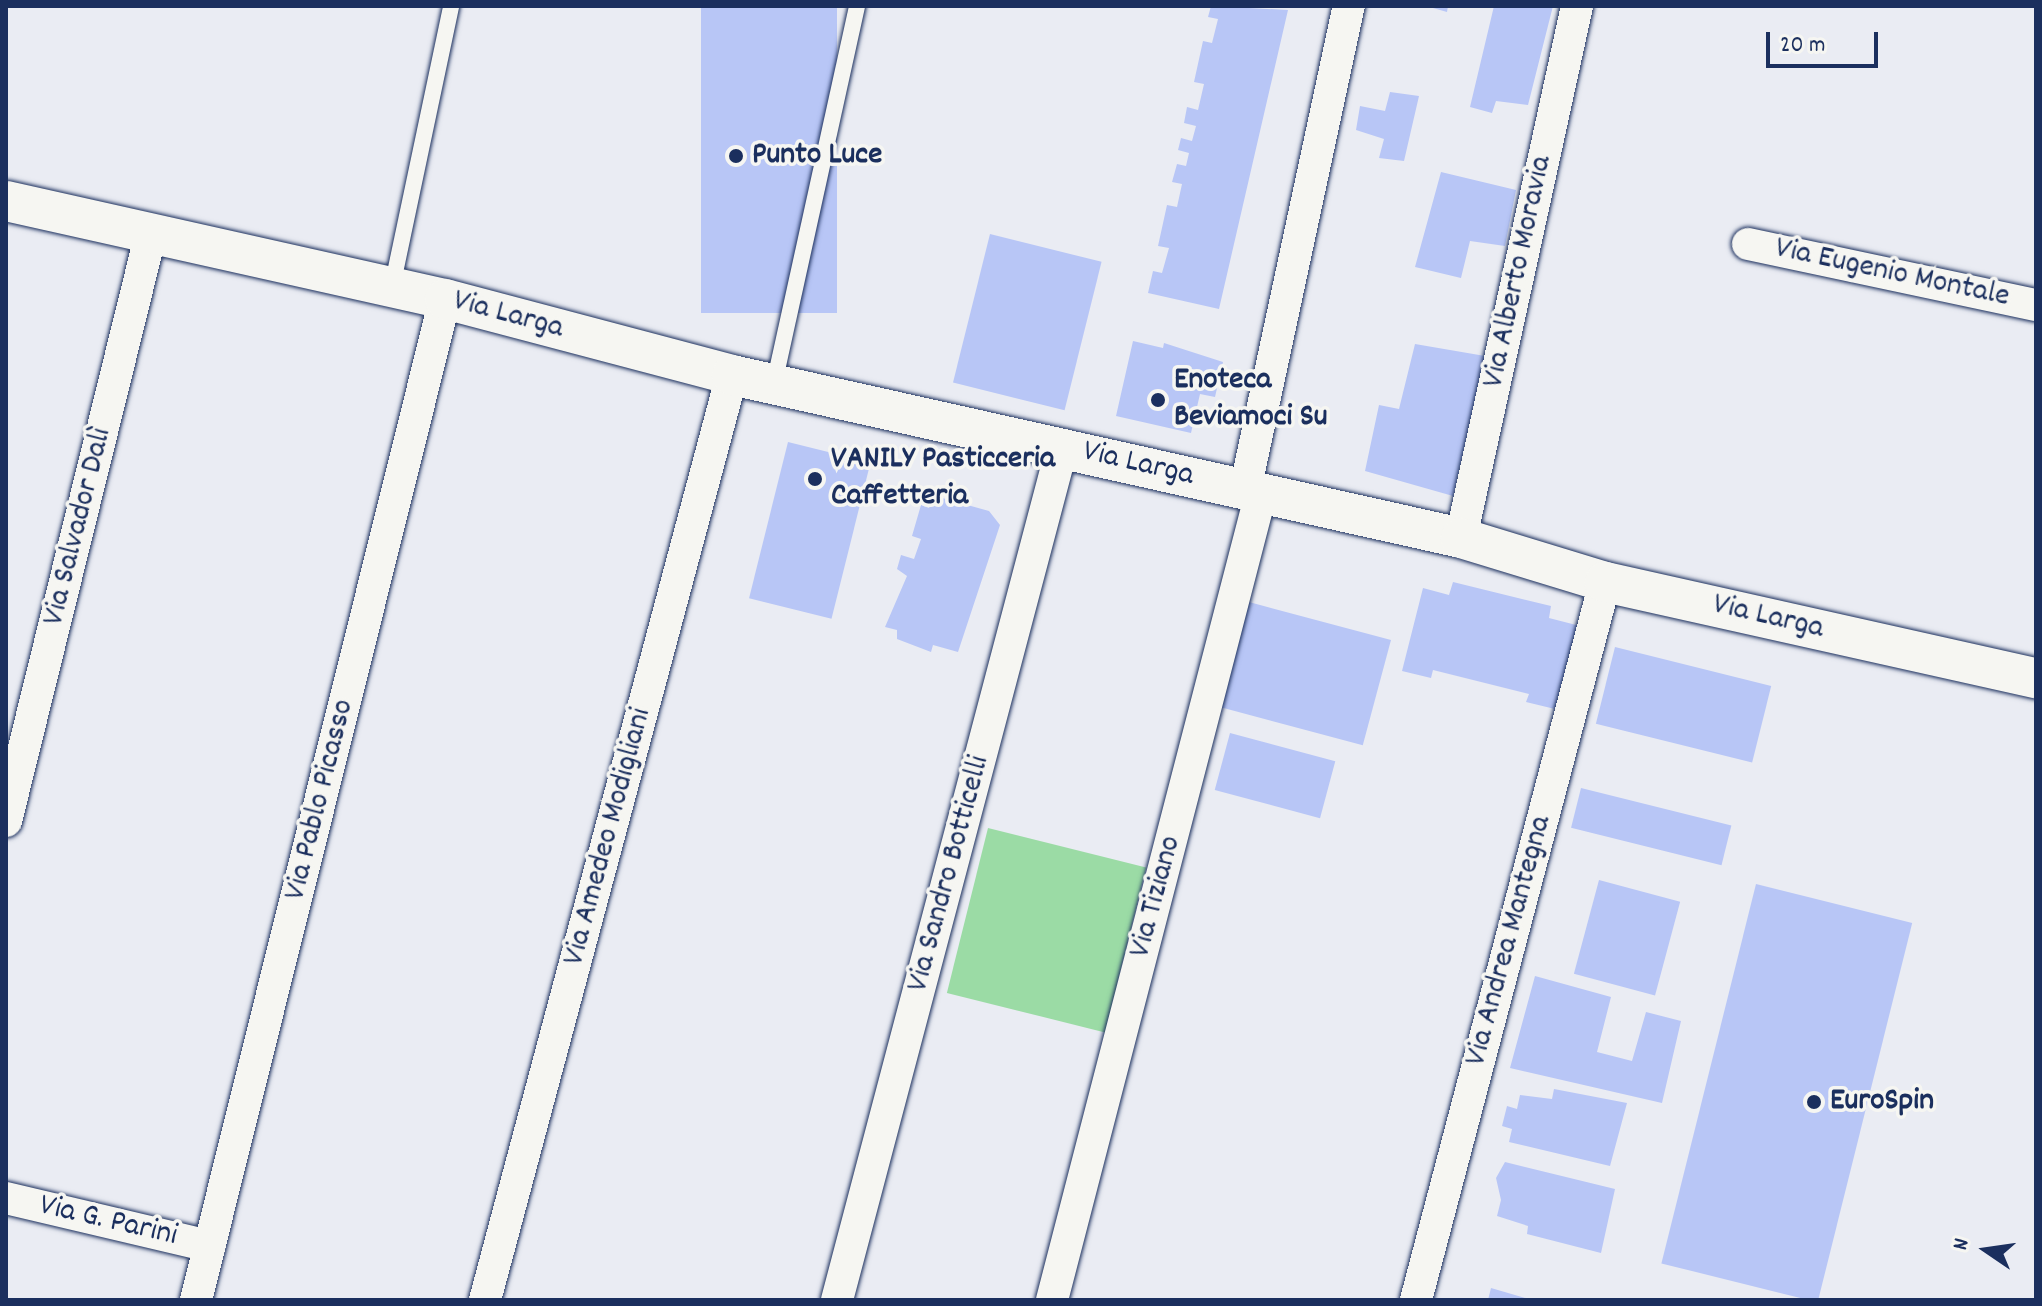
<!DOCTYPE html>
<meta charset="utf-8">
<style>
body{margin:0}
#map{position:relative;width:2042px;height:1306px;overflow:hidden;background:#eaecf3;font-family:Dekko,sans-serif}
div>[style]{position:absolute}
[style*='--x']{left:calc(var(--x)*1px);top:calc(var(--y)*1px);width:calc(var(--w)*1px);rotate:calc(var(--a)*1deg)}
.green>*{inset:0;background:#9bdba5;transform-origin:0 0}
.building>*{inset:0;background:#b8c6f6;transform-origin:0 0}
.roads{filter:drop-shadow(0 0 2px #1b2f5e) drop-shadow(0 0 2px #1b2f5e)}
.service>*{height:16px;margin:-8px;padding:0 8px;transform-origin:8px;border-radius:8px;background:#f6f6f2}
.minor>*{height:32px;margin:-16px;padding:0 16px;transform-origin:16px;border-radius:16px;background:#f6f6f2}
.tertiary>*{height:40px;margin:-20px;padding:0 20px;transform-origin:20px;border-radius:20px;background:#f6f6f2}
.dots>*{width:22px;height:22px;translate:-50% -50%;box-sizing:border-box;border:4px solid #f6f6f2;border-radius:50%}
span{translate:-50% -50%;white-space:nowrap;text-align:center;line-height:1.15;-webkit-text-stroke:7px #f6f6f2;paint-order:stroke}
.poi-label{font-size:32px;color:#1b2f5e;font-weight:700}
.left{translate:0 -50%;text-align:left}
.street-label{font-size:32px;color:#1b2f5e}
.frame{position:absolute;inset:0;border:8px solid #1b2f5e;pointer-events:none}
.north{position:absolute;left:1946px;top:1210px;width:80px;height:80px;-webkit-text-stroke:6px #f6f6f2;paint-order:stroke;rotate:283deg;font-size:22px;font-weight:700;line-height:32px;text-align:center;color:#1b2f5e}
.north::after{content:'';display:block;margin:auto;width:28px;height:36px;background:#1b2f5e;clip-path:polygon(50% 0,100% 100%,50% 72%,0 100%)}
.scale{position:absolute;left:1766px;top:32px;width:112px;height:36px;box-sizing:border-box;border:4px solid #1b2f5e;border-top:0;padding-left:10px;font-size:24px;line-height:28px;white-space:nowrap;color:#1b2f5e;-webkit-text-stroke:6px #f6f6f2;paint-order:stroke}
</style>
<div id="map">
<div class="green">
<i style="left:988px;top:828px;width:163px;height:170px;rotate:14deg"></i>
</div>
<div class="building">
<i style="left:701px;top:6px;width:136px;height:307px"></i>
<i style="clip-path:polygon(1211px 6px,1288px 10px,1219px 309px,1148px 293px,1153px 271px,1162px 273px,1169px 248px,1158px 246px,1167px 205px,1177px 207px,1182px 184px,1172px 182px,1177px 164px,1186px 166px,1189px 153px,1178px 150px,1181px 138px,1192px 141px,1196px 126px,1184px 123px,1187px 107px,1198px 110px,1204px 84px,1194px 82px,1203px 41px,1212px 43px,1218px 19px,1208px 17px)"></i>
<i style="clip-path:polygon(1426px 6px,1448px 6px,1447px 12px)"></i>
<i style="clip-path:polygon(1494px 6px,1553px 6px,1528px 105px,1496px 101px,1492px 113px,1470px 107px)"></i>
<i style="clip-path:polygon(1390px 92px,1419px 96px,1404px 161px,1379px 158px,1384px 139px,1356px 130px,1360px 106px,1385px 111px)"></i>
<i style="clip-path:polygon(1441px 172px,1516px 190px,1505px 246px,1470px 241px,1461px 278px,1415px 267px)"></i>
<i style="left:990px;top:234px;width:115px;height:153px;rotate:14deg"></i>
<i style="clip-path:polygon(1133px 341px,1163px 348px,1164px 343px,1223px 362px,1215px 397px,1200px 394px,1191px 433px,1116px 416px)"></i>
<i style="clip-path:polygon(1415px 344px,1485px 356px,1453px 496px,1365px 471px,1379px 405px,1399px 409px)"></i>
<i style="left:788px;top:442px;width:85px;height:161px;rotate:14deg"></i>
<i style="clip-path:polygon(935px 496px,989px 511px,1000px 525px,958px 652px,933px 645px,931px 652px,897px 639px,897px 630px,885px 627px,907px 576px,897px 569px,901px 555px,914px 559px,921px 539px,912px 536px,921px 505px,929px 508px)"></i>
<i style="clip-path:polygon(1453px 582px,1551px 606px,1549px 618px,1580px 626px,1559px 710px,1526px 702px,1529px 694px,1433px 670px,1431px 678px,1402px 671px,1423px 588px,1449px 595px)"></i>
<i style="left:1249px;top:602px;width:147px;height:109px;rotate:15deg"></i>
<i style="left:1615px;top:647px;width:161px;height:79px;rotate:14deg"></i>
<i style="left:1230px;top:733px;width:109px;height:59px;rotate:15deg"></i>
<i style="left:1581px;top:788px;width:155px;height:41px;rotate:14deg"></i>
<i style="left:1599px;top:880px;width:84px;height:97px;rotate:15deg"></i>
<i style="left:1756px;top:884px;width:161px;height:391px;rotate:14deg"></i>
<i style="clip-path:polygon(1535px 976px,1611px 997px,1597px 1052px,1632px 1061px,1646px 1012px,1681px 1021px,1662px 1103px,1510px 1068px)"></i>
<i style="clip-path:polygon(1554px 1089px,1627px 1103px,1610px 1166px,1509px 1142px,1512px 1129px,1502px 1126px,1507px 1106px,1517px 1109px,1520px 1095px,1552px 1099px)"></i>
<i style="clip-path:polygon(1505px 1162px,1615px 1189px,1601px 1253px,1527px 1234px,1528px 1226px,1497px 1216px,1501px 1200px,1496px 1178px)"></i>
<i style="clip-path:polygon(1491px 1288px,1529px 1299px,1529px 1300px,1488px 1300px)"></i>
</div>
<div class="roads">
<div class="service">
<i style="--x:392;--y:287;--w:287;--a:-78.1"></i>
<i style="--x:774;--y:384;--w:387;--a:-77.6"></i>
</div>
<div class="minor">
<i style="--x:1748;--y:244;--w:294;--a:12"></i>
<i style="--x:1245;--y:490;--w:495;--a:-77.9"></i>
<i style="--x:1461;--y:538;--w:544;--a:-77.7"></i>
<i style="--x:6;--y:821;--w:606;--a:-76.15"></i>
<i style="--x:6;--y:1198;--w:209;--a:13.3"></i>
<i style="--x:196;--y:1300;--w:1032;--a:-76.03"></i>
<i style="--x:485;--y:1300;--w:957;--a:-75.05"></i>
<i style="--x:837;--y:1300;--w:881;--a:-75.21"></i>
<i style="--x:1052;--y:1300;--w:834;--a:-75.48"></i>
<i style="--x:1416;--y:1300;--w:742;--a:-75.25"></i>
</div>
<div class="tertiary">
<i style="--x:6;--y:201;--w:450;--a:12.6"></i>
<i style="--x:445;--y:299;--w:297;--a:14.8"></i>
<i style="--x:732;--y:375;--w:747;--a:12.6"></i>
<i style="--x:1461;--y:538;--w:151;--a:17"></i>
<i style="--x:1605;--y:582;--w:442;--a:12.6"></i>
</div>
</div>
<div class="dots">
<i style="left:736px;top:156px;background:#1b2f5e"></i>
<i style="left:1158px;top:400px;background:#1b2f5e"></i>
<i style="left:815px;top:479px;background:#1b2f5e"></i>
<i style="left:1814px;top:1102px;background:#1b2f5e"></i>
</div>
<div class="poi-label">
<span class="left" style="left:752px;top:156px">Punto Luce</span>
<span class="left" style="left:1174px;top:400px">Enoteca<br>Beviamoci Su</span>
<span class="left" style="left:831px;top:479px">VANILY Pasticceria<br>Caffetteria</span>
<span class="left" style="left:1830px;top:1102px">EuroSpin</span>
</div>
<div class="street-label">
<span style="left:1519px;top:272px;rotate:-78deg">Via Alberto Moravia</span>
<span style="left:1892px;top:274px;rotate:12deg">Via Eugenio Montale</span>
<span style="left:508px;top:316px;rotate:15deg">Via Larga</span>
<span style="left:1138px;top:465px;rotate:13deg">Via Larga</span>
<span style="left:79px;top:527px;rotate:-76deg">Via Salvador Dalì</span>
<span style="left:1768px;top:618px;rotate:13deg">Via Larga</span>
<span style="left:321px;top:800px;rotate:-76deg">Via Pablo Picasso</span>
<span style="left:609px;top:837px;rotate:-75deg">Via Amedeo Modigliani</span>
<span style="left:950px;top:874px;rotate:-75deg">Via Sandro Botticelli</span>
<span style="left:1157px;top:897px;rotate:-75deg">Via Tiziano</span>
<span style="left:1510px;top:941px;rotate:-75deg">Via Andrea Mantegna</span>
<span style="left:108px;top:1222px;rotate:13deg">Via G. Parini</span>
</div>
<div class="frame"></div>
<div class="north">N</div>
<div class="scale">20 m</div>
</div>
